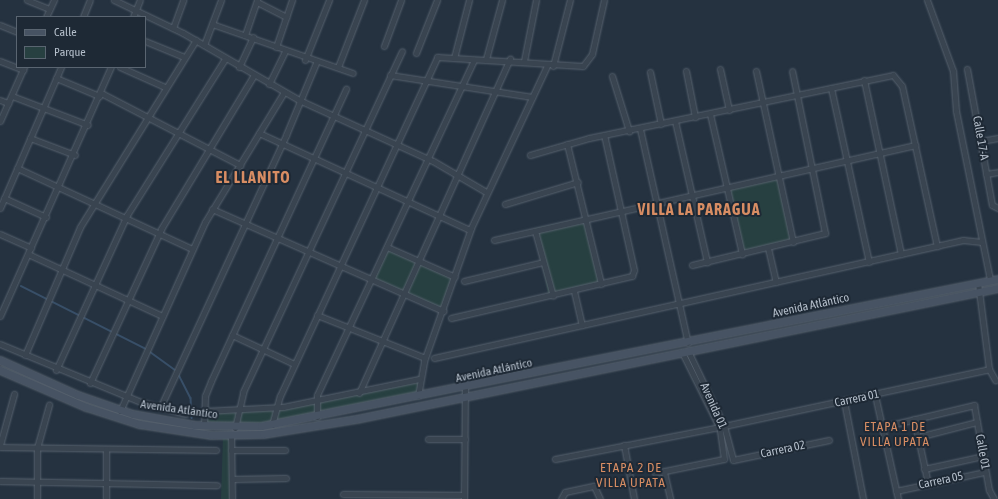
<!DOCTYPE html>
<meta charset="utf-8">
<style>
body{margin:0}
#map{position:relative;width:998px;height:499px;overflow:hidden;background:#253240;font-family:"Asap Condensed",sans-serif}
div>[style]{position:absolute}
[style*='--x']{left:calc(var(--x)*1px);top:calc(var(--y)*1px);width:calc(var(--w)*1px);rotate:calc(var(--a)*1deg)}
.green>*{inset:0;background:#274041;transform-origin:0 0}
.stream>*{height:1.5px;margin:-0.75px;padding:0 0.75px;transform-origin:0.75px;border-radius:0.75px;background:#384f68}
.roads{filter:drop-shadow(0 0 1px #57626e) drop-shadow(0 0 1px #57626e)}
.street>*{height:5px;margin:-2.5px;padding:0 2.5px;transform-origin:2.5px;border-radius:2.5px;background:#394450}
.secondary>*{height:7px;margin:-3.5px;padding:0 3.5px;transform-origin:3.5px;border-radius:3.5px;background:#475363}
span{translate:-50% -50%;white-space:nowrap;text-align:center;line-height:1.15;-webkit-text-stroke:4px #1e2935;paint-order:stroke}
.street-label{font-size:12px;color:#b5bfcb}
.neighbourhood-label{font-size:13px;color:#d88d63;letter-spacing:1px}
.district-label{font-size:16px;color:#d88d63;font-weight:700;letter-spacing:1px}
.legend{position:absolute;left:16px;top:16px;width:130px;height:52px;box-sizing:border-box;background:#1e2935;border:1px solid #5a6571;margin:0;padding:5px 7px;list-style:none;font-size:12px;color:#b5bfcb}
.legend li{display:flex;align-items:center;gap:8px;height:20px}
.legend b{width:20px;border:1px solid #5a6571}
</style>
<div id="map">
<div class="green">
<i style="left:778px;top:176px;width:68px;height:53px;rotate:77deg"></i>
<i style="left:587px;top:217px;width:68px;height:54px;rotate:78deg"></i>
<i style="left:387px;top:247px;width:74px;height:37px;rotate:24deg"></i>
<i style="clip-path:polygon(419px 379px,419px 397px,287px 423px,204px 426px,204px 411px,270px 409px)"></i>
<i style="clip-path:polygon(231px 435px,232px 499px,221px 499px,223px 436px)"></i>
</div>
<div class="stream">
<i style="--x:21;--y:286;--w:140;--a:26.7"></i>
<i style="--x:149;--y:351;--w:32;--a:36"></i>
<i style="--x:178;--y:373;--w:28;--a:63"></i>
<i style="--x:191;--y:398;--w:20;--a:87"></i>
</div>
<div class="roads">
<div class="street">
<i style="--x:27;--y:0;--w:24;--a:22"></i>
<i style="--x:114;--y:0;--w:76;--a:25.6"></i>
<i style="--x:183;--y:33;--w:134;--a:30"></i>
<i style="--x:299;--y:100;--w:147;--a:24.5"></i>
<i style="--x:433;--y:161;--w:61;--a:30.3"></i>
<i style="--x:927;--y:0;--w:76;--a:69.9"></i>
<i style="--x:953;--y:71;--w:40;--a:85.7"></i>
<i style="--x:956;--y:111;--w:172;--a:78.6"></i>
<i style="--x:257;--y:2;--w:33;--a:27"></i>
<i style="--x:46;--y:17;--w:19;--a:-65"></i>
<i style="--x:83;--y:17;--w:18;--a:-68"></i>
<i style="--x:133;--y:17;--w:18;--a:-68"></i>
<i style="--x:212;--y:24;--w:149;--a:19.2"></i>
<i style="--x:0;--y:25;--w:18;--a:22"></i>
<i style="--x:173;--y:28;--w:30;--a:-70"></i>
<i style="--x:245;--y:35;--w:37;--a:-71"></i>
<i style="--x:145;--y:41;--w:42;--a:22.3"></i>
<i style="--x:204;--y:45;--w:48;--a:-69.3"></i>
<i style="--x:384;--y:46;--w:49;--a:-69.7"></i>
<i style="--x:276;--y:47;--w:50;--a:-71.2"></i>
<i style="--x:416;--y:53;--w:57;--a:-68.4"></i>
<i style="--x:454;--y:58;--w:60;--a:-75.5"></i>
<i style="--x:486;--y:59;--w:61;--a:-74.8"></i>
<i style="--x:305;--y:60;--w:65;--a:-68.2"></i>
<i style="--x:0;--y:61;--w:25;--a:21"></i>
<i style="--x:524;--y:61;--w:62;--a:-78.9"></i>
<i style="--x:553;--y:66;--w:68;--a:-75.6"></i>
<i style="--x:120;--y:67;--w:49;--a:24"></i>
<i style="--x:239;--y:67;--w:33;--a:-65"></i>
<i style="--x:338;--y:67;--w:72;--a:-68.8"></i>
<i style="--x:720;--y:69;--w:42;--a:77.6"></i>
<i style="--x:967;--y:69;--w:138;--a:79.6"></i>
<i style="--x:992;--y:205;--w:7;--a:27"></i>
<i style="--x:686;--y:71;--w:47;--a:78.9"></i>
<i style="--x:756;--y:71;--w:175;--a:77.8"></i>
<i style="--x:650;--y:72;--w:53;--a:78.1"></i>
<i style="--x:390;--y:75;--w:144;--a:8.8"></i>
<i style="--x:612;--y:76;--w:58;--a:72.8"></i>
<i style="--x:56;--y:78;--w:47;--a:22.7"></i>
<i style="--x:864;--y:80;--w:178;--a:78"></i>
<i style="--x:269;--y:84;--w:37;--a:-64"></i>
<i style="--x:831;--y:88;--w:178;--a:77.7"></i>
<i style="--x:101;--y:93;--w:157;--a:27.4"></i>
<i style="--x:12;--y:96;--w:81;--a:20.9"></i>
<i style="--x:0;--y:100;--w:9;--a:21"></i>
<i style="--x:710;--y:114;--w:144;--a:77.1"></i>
<i style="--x:0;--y:121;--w:59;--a:-66"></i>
<i style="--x:675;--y:121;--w:145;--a:77.2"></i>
<i style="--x:640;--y:129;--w:219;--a:77.4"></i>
<i style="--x:259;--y:133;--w:232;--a:24.7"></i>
<i style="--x:30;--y:138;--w:48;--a:20.7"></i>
<i style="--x:981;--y:141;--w:17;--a:-10"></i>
<i style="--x:567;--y:144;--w:144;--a:76.3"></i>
<i style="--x:530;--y:155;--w:61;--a:-16.1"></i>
<i style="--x:589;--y:138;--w:310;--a:-11.7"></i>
<i style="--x:893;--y:75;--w:14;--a:51"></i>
<i style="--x:902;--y:86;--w:164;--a:77.7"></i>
<i style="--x:17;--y:168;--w:193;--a:24.8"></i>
<i style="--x:986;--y:174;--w:12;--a:-9"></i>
<i style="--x:4;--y:198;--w:46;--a:24.3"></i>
<i style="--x:505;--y:204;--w:76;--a:-16.8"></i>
<i style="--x:0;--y:208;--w:154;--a:-66.6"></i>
<i style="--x:212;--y:209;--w:253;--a:23.8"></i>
<i style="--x:535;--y:231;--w:67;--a:74.5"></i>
<i style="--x:0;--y:234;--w:34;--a:24"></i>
<i style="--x:494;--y:240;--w:432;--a:-12.7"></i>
<i style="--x:387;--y:247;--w:74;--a:23.8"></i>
<i style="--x:768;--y:248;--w:35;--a:77"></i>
<i style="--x:28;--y:254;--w:148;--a:24.8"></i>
<i style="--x:692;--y:265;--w:137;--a:-13.5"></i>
<i style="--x:825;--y:233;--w:165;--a:-101.5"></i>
<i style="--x:464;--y:281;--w:81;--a:-13.5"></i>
<i style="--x:978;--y:283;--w:87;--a:82.7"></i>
<i style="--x:989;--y:369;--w:13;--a:61"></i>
<i style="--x:574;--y:291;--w:35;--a:77"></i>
<i style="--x:317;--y:315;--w:116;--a:21.7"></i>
<i style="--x:0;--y:316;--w:273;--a:-66"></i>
<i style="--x:451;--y:318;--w:186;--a:-13.1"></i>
<i style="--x:632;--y:276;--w:6;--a:-72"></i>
<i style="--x:634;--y:270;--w:138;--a:-102.5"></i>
<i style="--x:232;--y:335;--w:68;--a:25.1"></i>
<i style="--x:0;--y:344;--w:152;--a:22.4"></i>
<i style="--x:141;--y:402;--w:46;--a:15.3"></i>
<i style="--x:688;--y:351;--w:83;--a:64.4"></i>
<i style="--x:724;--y:426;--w:35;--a:75"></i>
<i style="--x:733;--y:460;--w:98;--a:-11.8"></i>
<i style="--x:25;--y:355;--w:139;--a:-66.7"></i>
<i style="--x:80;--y:227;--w:220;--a:-58.2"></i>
<i style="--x:434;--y:358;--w:542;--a:-12.57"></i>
<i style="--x:963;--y:240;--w:19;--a:6"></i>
<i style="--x:56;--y:370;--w:170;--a:-65.4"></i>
<i style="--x:127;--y:215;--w:184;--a:-57.9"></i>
<i style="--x:90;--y:383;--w:170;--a:-65.2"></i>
<i style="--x:161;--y:229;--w:180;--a:-58.9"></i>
<i style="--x:359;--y:393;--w:367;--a:-65.7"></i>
<i style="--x:875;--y:395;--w:107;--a:77.5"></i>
<i style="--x:418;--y:396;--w:36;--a:-80"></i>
<i style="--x:424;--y:361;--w:141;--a:-70.5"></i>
<i style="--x:471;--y:228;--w:179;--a:-64.9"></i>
<i style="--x:844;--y:401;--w:100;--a:79"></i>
<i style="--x:160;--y:408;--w:301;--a:-65.2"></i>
<i style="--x:286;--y:135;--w:78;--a:-67.4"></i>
<i style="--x:120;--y:411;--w:207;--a:-65.8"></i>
<i style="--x:205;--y:222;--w:152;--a:-58.7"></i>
<i style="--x:204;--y:411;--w:79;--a:-2.9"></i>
<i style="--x:283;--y:407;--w:139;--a:-11.6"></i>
<i style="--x:317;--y:417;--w:22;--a:-90"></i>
<i style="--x:317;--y:395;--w:370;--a:-64.9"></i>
<i style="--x:914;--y:419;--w:66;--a:77.8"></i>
<i style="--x:272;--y:425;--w:30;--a:-75"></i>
<i style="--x:280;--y:396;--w:374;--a:-65.1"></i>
<i style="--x:437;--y:57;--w:146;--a:3.5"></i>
<i style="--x:583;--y:66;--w:15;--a:-53"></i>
<i style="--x:592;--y:54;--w:55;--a:-77.5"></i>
<i style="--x:204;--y:426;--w:30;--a:-88"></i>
<i style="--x:205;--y:396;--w:16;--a:-68"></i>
<i style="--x:211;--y:381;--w:322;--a:-65.2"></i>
<i style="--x:724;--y:426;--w:271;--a:-12.1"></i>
<i style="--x:882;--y:427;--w:95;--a:-13.4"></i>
<i style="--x:974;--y:405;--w:86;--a:80"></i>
<i style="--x:989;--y:490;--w:10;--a:61"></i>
<i style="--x:235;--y:428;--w:37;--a:-77"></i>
<i style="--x:243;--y:392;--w:376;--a:-65"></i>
<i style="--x:231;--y:435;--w:64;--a:89.1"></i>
<i style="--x:918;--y:437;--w:61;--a:-14.3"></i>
<i style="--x:428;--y:439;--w:37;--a:0"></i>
<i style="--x:0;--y:445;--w:53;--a:-74.6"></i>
<i style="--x:624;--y:445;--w:55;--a:79.5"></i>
<i style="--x:0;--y:447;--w:216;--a:0.8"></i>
<i style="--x:106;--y:449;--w:50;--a:90"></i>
<i style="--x:231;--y:450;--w:54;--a:0"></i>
<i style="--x:555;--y:459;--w:167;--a:-11"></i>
<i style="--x:924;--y:469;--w:60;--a:-12.4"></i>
<i style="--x:664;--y:472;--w:28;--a:77"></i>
<i style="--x:655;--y:473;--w:70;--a:-11.5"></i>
<i style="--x:724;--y:459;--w:30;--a:-98"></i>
<i style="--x:720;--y:429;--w:86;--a:-116.3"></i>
<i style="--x:232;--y:479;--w:54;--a:-1.1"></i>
<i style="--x:0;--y:481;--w:217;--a:1.1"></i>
<i style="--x:896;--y:491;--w:91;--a:-12.1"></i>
<i style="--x:343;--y:494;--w:121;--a:0.5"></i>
<i style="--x:37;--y:499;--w:51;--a:-90"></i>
<i style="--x:37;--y:448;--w:45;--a:-74.4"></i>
<i style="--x:464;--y:499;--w:111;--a:-89.5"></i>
<i style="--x:561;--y:499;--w:8;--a:-60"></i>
<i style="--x:565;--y:492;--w:30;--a:-12"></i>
<i style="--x:594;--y:486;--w:14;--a:65"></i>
</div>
<div class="secondary">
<i style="--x:0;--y:360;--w:85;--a:24.2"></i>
<i style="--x:78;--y:395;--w:58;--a:19.1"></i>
<i style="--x:133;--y:414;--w:63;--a:10.1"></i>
<i style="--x:195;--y:425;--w:66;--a:0.9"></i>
<i style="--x:261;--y:426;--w:752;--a:-11.28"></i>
<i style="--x:0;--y:370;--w:94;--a:23.3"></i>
<i style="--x:86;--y:407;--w:56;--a:17.8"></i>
<i style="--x:139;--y:424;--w:73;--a:8.7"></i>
<i style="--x:211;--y:435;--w:52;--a:-1.1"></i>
<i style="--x:263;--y:434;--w:94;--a:-9.2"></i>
<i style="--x:356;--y:419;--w:655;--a:-11.53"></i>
</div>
</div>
<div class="street-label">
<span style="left:980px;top:138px;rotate:80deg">Calle 17-A</span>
<span style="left:811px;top:306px;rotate:-12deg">Avenida Atlántico</span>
<span style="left:494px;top:371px;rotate:-12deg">Avenida Atlántico</span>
<span style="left:857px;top:399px;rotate:-12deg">Carrera 01</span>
<span style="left:713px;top:406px;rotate:66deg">Avenida 01</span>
<span style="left:179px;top:410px;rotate:8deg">Avenida Atlántico</span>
<span style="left:783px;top:450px;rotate:-12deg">Carrera 02</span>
<span style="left:982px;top:452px;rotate:80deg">Calle 01</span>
<span style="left:941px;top:481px;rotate:-12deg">Carrera 05</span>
</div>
<div class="neighbourhood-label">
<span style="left:895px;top:435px">ETAPA 1 DE<br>VILLA UPATA</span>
<span style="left:631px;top:476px">ETAPA 2 DE<br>VILLA UPATA</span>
</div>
<div class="district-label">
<span style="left:253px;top:177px">EL LLANITO</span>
<span style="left:699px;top:209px">VILLA LA PARAGUA</span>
</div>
<ul class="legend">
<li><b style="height:5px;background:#475363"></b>Calle</li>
<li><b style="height:11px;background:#274041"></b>Parque</li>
</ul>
</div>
